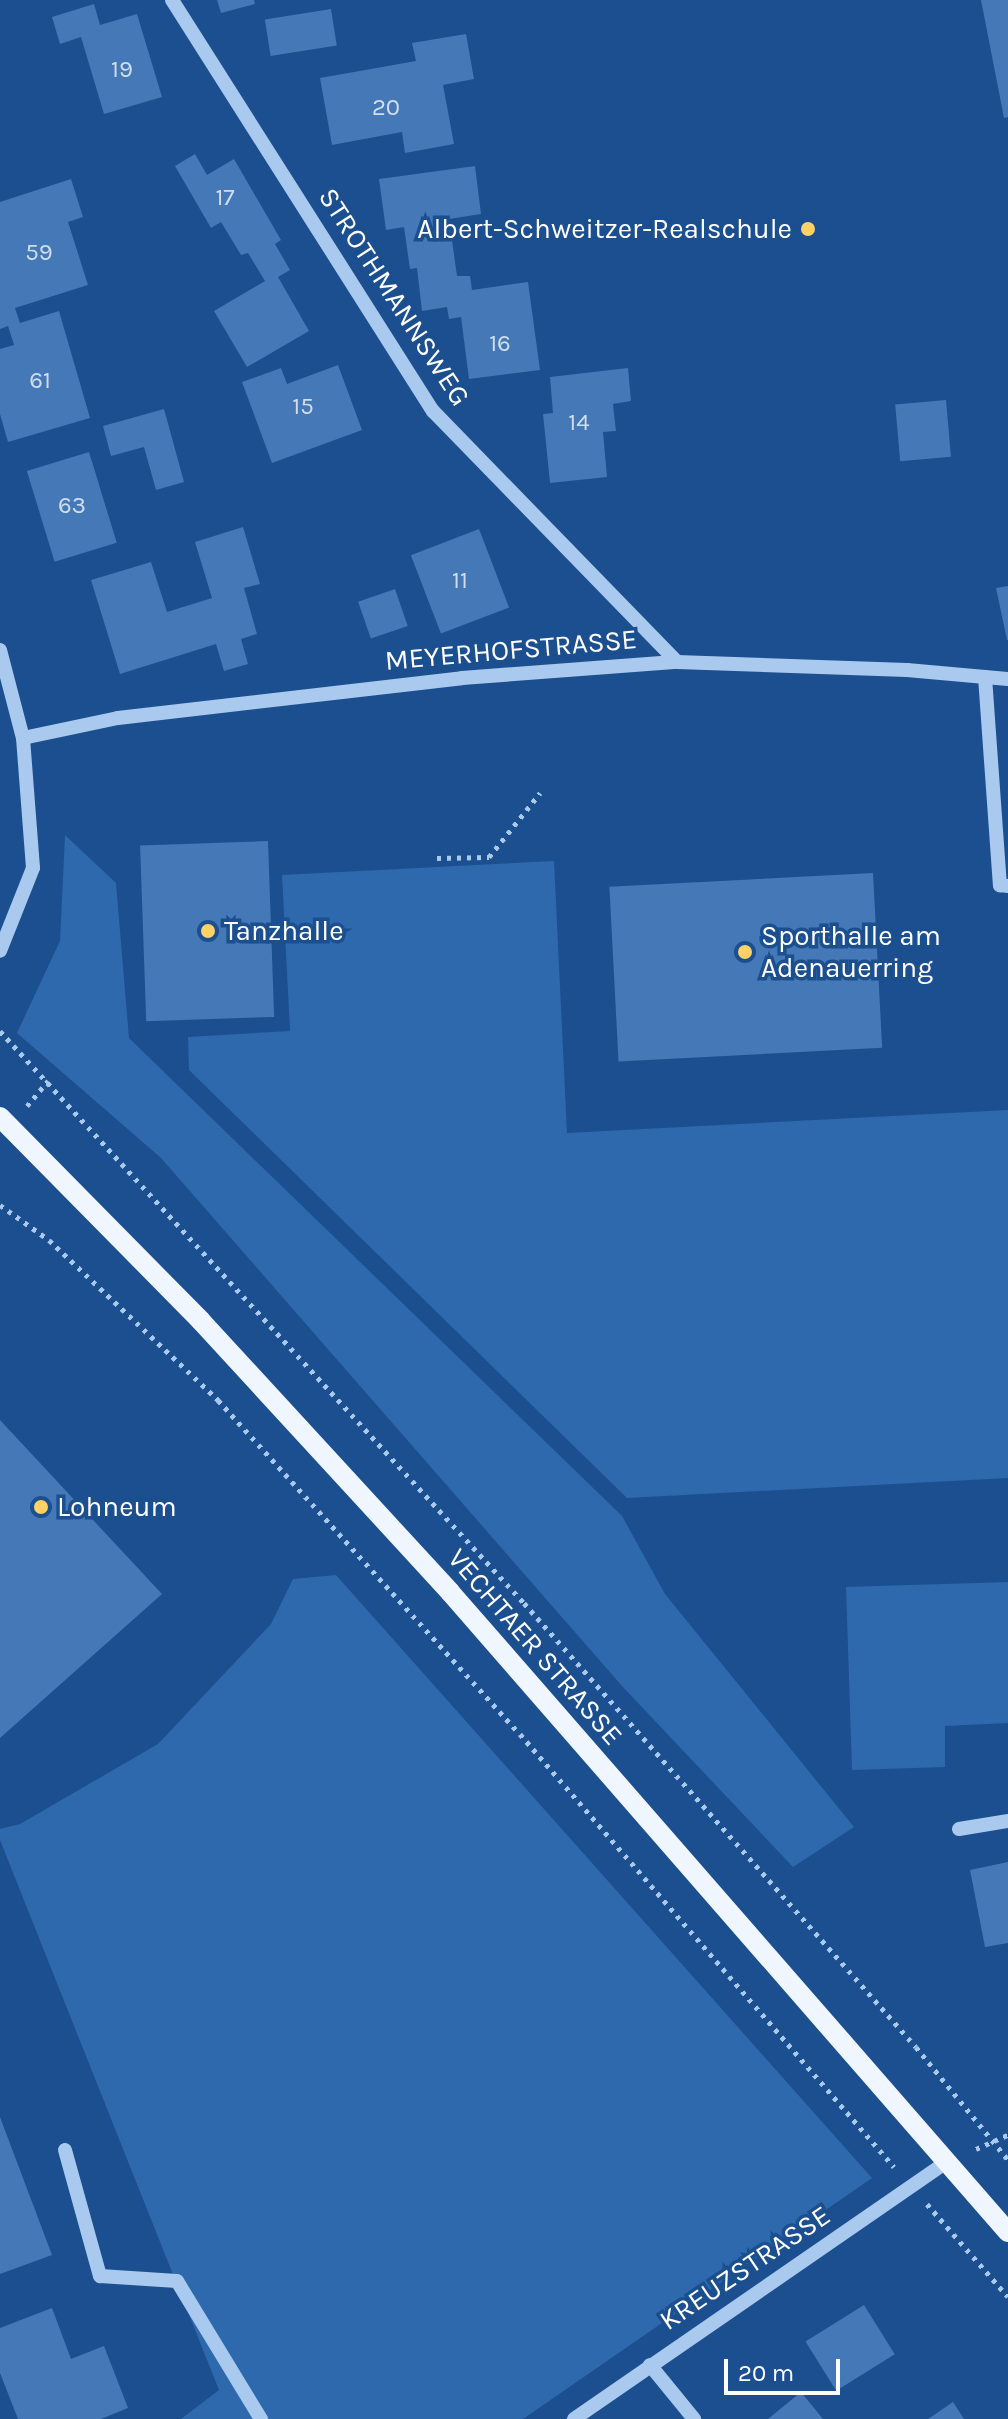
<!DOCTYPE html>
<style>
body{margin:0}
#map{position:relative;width:1008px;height:2419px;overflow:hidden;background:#1b4f8f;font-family:Karla,sans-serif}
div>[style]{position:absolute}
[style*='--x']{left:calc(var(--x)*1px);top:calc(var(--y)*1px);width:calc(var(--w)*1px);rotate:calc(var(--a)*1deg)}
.green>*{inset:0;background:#2e69ad}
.building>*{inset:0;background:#4478b7;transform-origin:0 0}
.path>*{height:5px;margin-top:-2.5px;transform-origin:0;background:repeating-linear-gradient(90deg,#a9c9ee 0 4px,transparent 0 10px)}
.minor>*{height:14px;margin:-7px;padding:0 7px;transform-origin:7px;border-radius:7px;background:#a9c9ee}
.major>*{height:20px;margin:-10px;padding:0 10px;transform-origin:10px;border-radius:10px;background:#f0f6ff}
.dots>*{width:22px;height:22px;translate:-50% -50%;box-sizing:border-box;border:4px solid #1b4f8f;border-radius:50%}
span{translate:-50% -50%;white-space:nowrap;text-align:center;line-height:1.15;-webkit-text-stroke:7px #1b4f8f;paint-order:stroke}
.number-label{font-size:24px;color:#d0dded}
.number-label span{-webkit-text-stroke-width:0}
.poi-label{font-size:28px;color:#fff}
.right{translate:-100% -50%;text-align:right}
.left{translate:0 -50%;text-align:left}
.street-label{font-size:28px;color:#fff}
.scale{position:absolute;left:724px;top:2359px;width:116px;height:36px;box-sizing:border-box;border:4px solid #fff;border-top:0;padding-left:10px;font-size:24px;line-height:28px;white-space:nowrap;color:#fff;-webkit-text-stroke:6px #1b4f8f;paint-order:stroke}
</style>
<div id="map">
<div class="green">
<i style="clip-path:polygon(65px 835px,116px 883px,129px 1038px,622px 1516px,665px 1594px,854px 1827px,793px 1867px,622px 1686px,161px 1158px,17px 1033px,60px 941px)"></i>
<i style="clip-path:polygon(554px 861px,567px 1133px,1008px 1110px,1008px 1478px,627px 1498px,189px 1070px,188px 1037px,290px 1031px,282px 875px)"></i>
<i style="clip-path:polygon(336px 1575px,872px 2178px,523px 2419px,181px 2419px,219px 2390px,0 1840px,0 1829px,20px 1824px,158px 1744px,271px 1624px,293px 1579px)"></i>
<i style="clip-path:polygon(1008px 1582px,1008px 1723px,945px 1726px,945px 1767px,852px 1770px,846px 1587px)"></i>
</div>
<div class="building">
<i style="clip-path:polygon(217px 0,254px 0,255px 4px,221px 13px)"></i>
<i style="clip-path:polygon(981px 0,1008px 0,1008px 117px,1004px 118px)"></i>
<i style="clip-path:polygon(94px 4px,100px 25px,137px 14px,162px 97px,104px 114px,81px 37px,60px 44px,52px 17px)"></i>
<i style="left:331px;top:9px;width:37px;height:67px;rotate:81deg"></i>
<i style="clip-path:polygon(466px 34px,474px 79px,443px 85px,454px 144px,405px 153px,402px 132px,332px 145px,320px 78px,416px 61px,412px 43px)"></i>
<i style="clip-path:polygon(195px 154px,207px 175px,234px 159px,281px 240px,275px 244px,290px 270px,278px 277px,309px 331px,247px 367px,214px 311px,265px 281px,248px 253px,241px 255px,221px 222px,211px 228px,175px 166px)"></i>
<i style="clip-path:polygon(475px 166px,481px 214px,449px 219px,457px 276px,470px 276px,472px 290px,528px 282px,540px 370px,469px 379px,461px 317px,449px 319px,447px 307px,422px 311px,417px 268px,410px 269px,404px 227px,386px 230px,379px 179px)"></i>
<i style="clip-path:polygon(71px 179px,83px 217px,68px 222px,88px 285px,15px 308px,20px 323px,59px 311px,90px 418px,8px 442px,0 414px,0 349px,14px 345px,8px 326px,0 329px,0 202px)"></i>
<i style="clip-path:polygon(338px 365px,362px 430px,272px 463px,242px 382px,281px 368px,287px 384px)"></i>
<i style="clip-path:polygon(628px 368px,631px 401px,613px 404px,616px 431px,603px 432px,607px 477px,550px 483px,543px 414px,553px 413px,550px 377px)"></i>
<i style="left:946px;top:400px;width:57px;height:51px;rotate:85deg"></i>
<i style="clip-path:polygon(164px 409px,184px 482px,156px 490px,144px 447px,111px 456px,103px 426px)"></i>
<i style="left:89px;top:452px;width:95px;height:65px;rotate:73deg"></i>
<i style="clip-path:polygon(243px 527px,260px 584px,244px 588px,257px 634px,241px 639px,248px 664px,224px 671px,216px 644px,120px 674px,91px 580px,151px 562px,167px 612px,212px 598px,195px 542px)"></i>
<i style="left:479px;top:529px;width:84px;height:73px;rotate:69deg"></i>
<i style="clip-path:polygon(1008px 586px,1008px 640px,1007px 640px,996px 588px)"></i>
<i style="left:395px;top:589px;width:39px;height:39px;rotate:71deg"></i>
<i style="left:268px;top:841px;width:176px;height:128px;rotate:88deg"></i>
<i style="left:873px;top:873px;width:175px;height:264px;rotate:87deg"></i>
<i style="clip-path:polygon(0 1420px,162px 1594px,0 1738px)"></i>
<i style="clip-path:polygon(1008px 1862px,1008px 1943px,985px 1947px,970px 1870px)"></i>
<i style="clip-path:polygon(0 2117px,52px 2255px,0 2274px)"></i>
<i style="left:864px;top:2305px;width:58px;height:69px;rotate:58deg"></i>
<i style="clip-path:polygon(52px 2308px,71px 2359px,104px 2346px,128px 2408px,101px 2419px,18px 2419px,0 2373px,0 2328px)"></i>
<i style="clip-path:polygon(801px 2392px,823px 2419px,768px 2419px)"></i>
<i style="clip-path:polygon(953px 2402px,964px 2419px,928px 2419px)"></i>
</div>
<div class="path">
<i style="--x:437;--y:858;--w:52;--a:-1.1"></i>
<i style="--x:489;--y:857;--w:82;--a:-51.4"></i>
<i style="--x:0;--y:1031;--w:776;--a:47.51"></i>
<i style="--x:524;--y:1603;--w:592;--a:48.56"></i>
<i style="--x:916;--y:2047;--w:146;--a:50.8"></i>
<i style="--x:27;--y:1106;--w:33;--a:-50"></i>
<i style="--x:0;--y:1205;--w:60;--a:35.5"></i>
<i style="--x:49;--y:1240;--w:233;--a:43.4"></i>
<i style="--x:218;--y:1400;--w:450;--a:47.9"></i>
<i style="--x:520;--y:1734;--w:572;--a:49.18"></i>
<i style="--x:976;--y:2149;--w:35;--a:-24"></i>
<i style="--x:927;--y:2204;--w:123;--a:48.9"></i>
</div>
<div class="minor">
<i style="--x:172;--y:0;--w:487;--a:57.6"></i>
<i style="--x:433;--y:411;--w:350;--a:45.8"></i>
<i style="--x:0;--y:650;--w:91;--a:75.4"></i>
<i style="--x:23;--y:738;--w:130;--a:85.6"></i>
<i style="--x:33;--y:868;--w:89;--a:111.7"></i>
<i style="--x:985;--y:677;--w:209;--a:85.9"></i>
<i style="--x:1000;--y:885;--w:8;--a:7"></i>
<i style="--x:23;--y:738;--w:97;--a:-11.9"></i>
<i style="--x:118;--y:718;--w:346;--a:-6.6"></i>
<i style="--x:462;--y:678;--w:216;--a:-4.3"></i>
<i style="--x:677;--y:662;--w:230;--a:2"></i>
<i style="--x:907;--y:670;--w:101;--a:5.1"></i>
<i style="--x:959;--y:1829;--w:50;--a:-9.3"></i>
<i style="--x:65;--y:2150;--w:131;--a:74.5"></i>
<i style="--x:100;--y:2276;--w:77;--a:3.7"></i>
<i style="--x:177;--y:2281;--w:162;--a:58.7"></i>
<i style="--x:650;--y:2365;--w:70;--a:50.8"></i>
<i style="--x:574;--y:2419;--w:453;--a:-34.6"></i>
</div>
<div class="major">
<i style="--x:0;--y:1117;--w:286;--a:45.4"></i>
<i style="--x:201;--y:1321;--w:368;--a:47.4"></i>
<i style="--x:450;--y:1592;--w:849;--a:48.92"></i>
</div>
<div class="dots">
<i style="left:808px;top:229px;background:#ffd166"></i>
<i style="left:208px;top:931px;background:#ffd166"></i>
<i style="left:745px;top:952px;background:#ffd166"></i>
<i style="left:41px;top:1507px;background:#ffd166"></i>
</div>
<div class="number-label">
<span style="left:122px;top:70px">19</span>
<span style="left:386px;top:108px">20</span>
<span style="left:225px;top:198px">17</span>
<span style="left:39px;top:253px">59</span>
<span style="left:500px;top:344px">16</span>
<span style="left:40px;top:381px">61</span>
<span style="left:303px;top:407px">15</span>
<span style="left:579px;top:423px">14</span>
<span style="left:72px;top:506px">63</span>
<span style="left:460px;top:581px">11</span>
</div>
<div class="poi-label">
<span class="right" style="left:792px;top:229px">Albert-Schweitzer-Realschule</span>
<span class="left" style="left:224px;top:931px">Tanzhalle</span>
<span class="left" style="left:761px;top:952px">Sporthalle am<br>Adenauerring</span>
<span class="left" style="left:57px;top:1507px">Lohneum</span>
</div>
<div class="street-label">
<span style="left:394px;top:297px;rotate:57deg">STROTHMANNSWEG</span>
<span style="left:511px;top:650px;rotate:-5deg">MEYERHOFSTRASSE</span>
<span style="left:535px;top:1647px;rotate:49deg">VECHTAER STRASSE</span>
<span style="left:745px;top:2268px;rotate:-34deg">KREUZSTRASSE</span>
</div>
<div class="scale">20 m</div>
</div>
